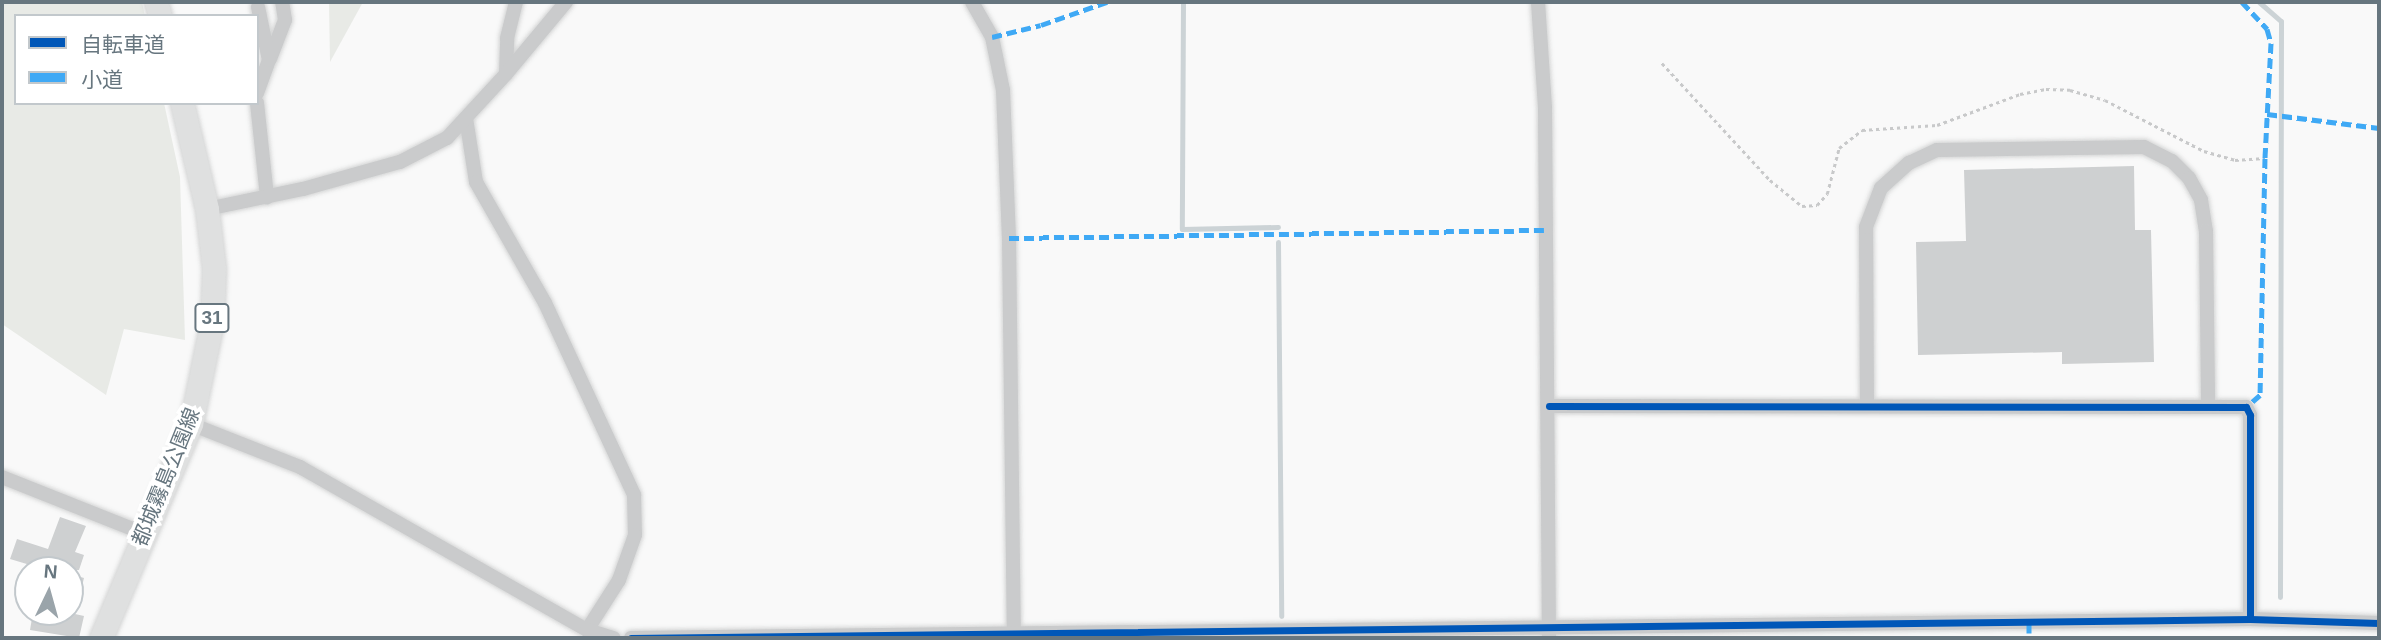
<!DOCTYPE html>
<meta charset="utf-8">
<style>
body{margin:0}
#map{position:relative;width:2381px;height:640px;overflow:hidden;background:#f9f9f9;font-family:Arial,"Noto Sans JP",sans-serif}
div>[style]{position:absolute}
[style*='--x']{left:calc(var(--x)*1px);top:calc(var(--y)*1px);width:calc(var(--w)*1px);rotate:calc(var(--a)*1deg)}
.green>*{inset:0;background:#e8eae6}
.stream>*{height:5px;margin:-2.5px;padding:0 2.5px;transform-origin:2.5px;border-radius:2.5px;background:#ccd3d6}
.building>*{inset:0;background:#ced0d1}
.path>*{height:2.5px;margin-top:-1.25px;transform-origin:0;background:repeating-linear-gradient(90deg,#c8c9ca 0 3.5px,transparent 0 7px)}
.roads{filter:drop-shadow(0 0 2px #d4d5d5) drop-shadow(0 0 2px #d4d5d5)}
.minor>*{height:14px;margin:-7px;padding:0 7px;transform-origin:7px;border-radius:7px;background:#cacbcc}
.primary>*{height:23px;margin:-11.5px;padding:0 11.5px;transform-origin:11.5px;border-radius:11.5px;background:#dfe0e0}
.quiet>*{height:5px;margin-top:-2.5px;transform-origin:0;background:repeating-linear-gradient(90deg,#3fa9f5 0 10px,transparent 0 15px)}
.cycleway>*{height:7px;margin:-3.5px;padding:0 3.5px;transform-origin:3.5px;border-radius:3.5px;background:#0057b8}
span{translate:-50% -50%;white-space:nowrap;text-align:center;line-height:1.15;-webkit-text-stroke:7px #fff;paint-order:stroke}
.shield-label span{padding:2px 5px;background:#fff;border:2px solid;border-radius:5px;-webkit-text-stroke-width:0}
.shield-label{font-size:19px;color:#67767f;font-weight:700}
.street-label{font-size:21px;color:#67767f}
.frame{position:absolute;inset:0;border:4px solid #67767f;pointer-events:none}
.legend{position:absolute;left:14px;top:14px;width:245px;height:91px;box-sizing:border-box;background:#fff;border:2px solid #c2c8cc;margin:0;padding:9px 12px;list-style:none;font-size:21px;color:#67767f}
.legend li{display:flex;align-items:center;gap:14px;height:35px}
.legend b{width:35px;border:2px solid #c2c8cc}
.north{position:absolute;left:14px;top:556px;width:70px;height:70px;box-sizing:border-box;background:#fff;border:2px solid #c2c8cc;border-radius:50%;rotate:5deg;font-size:19px;font-weight:700;line-height:28px;text-align:center;color:#67767f}
.north::after{content:'';display:block;margin:auto;width:24px;height:32px;background:#9aa4aa;clip-path:polygon(50% 0,100% 100%,50% 72%,0 100%)}
</style>
<div id="map">
<div class="green">
<i style="clip-path:polygon(2px 2px,142px 2px,145px 16px,16px 16px,16px 103px,164px 103px,180px 177px,185px 340px,124px 329px,106px 395px,2px 324px)"></i>
<i style="clip-path:polygon(329px 2px,363px 2px,330px 62px)"></i>
</div>
<div class="stream">
<i style="--x:1183;--y:2;--w:227;--a:90.3"></i>
<i style="--x:1182;--y:229;--w:96;--a:-1.2"></i>
<i style="--x:2259;--y:2;--w:29;--a:41"></i>
<i style="--x:2281;--y:21;--w:576;--a:90.1"></i>
<i style="--x:1278;--y:242;--w:374;--a:89.5"></i>
</div>
<div class="building">
<i style="clip-path:polygon(2134px 166px,2135px 230px,2151px 230px,2154px 362px,2062px 364px,2062px 352px,1918px 355px,1916px 242px,1966px 241px,1964px 170px)"></i>
<i style="clip-path:polygon(60px 517px,86px 526px,75px 552px,84px 555px,79px 570px,47px 570px,10px 559px,17px 539px,48px 549px)"></i>
<i style="clip-path:polygon(70px 574px,84px 578px,75px 614px,84px 616px,79px 638px,30px 630px,33px 612px,70px 612px)"></i>
</div>
<div class="path">
<i style="--x:1662;--y:63;--w:159;--a:47.3"></i>
<i style="--x:1770;--y:180;--w:41;--a:39.1"></i>
<i style="--x:1802;--y:206;--w:15;--a:-4"></i>
<i style="--x:1817;--y:205;--w:15;--a:-48"></i>
<i style="--x:1827;--y:194;--w:48;--a:-75.4"></i>
<i style="--x:1839;--y:148;--w:29;--a:-38"></i>
<i style="--x:1862;--y:130;--w:75;--a:-3.8"></i>
<i style="--x:1937;--y:125;--w:89;--a:-20.5"></i>
<i style="--x:2020;--y:94;--w:26;--a:-11"></i>
<i style="--x:2046;--y:89;--w:24;--a:2"></i>
<i style="--x:2070;--y:90;--w:36;--a:16"></i>
<i style="--x:2105;--y:100;--w:111;--a:27.3"></i>
<i style="--x:2204;--y:151;--w:32;--a:16"></i>
<i style="--x:2235;--y:160;--w:30;--a:-4"></i>
</div>
<div class="roads">
<div class="minor">
<i style="--x:972;--y:2;--w:40;--a:60.3"></i>
<i style="--x:992;--y:37;--w:54;--a:78.3"></i>
<i style="--x:1003;--y:90;--w:148;--a:87.7"></i>
<i style="--x:1009;--y:238;--w:394;--a:89.3"></i>
<i style="--x:1538;--y:2;--w:106;--a:86.2"></i>
<i style="--x:1545;--y:108;--w:530;--a:89.57"></i>
<i style="--x:270;--y:59;--w:42;--a:-69"></i>
<i style="--x:285;--y:20;--w:18;--a:-99"></i>
<i style="--x:506;--y:74;--w:36;--a:-88"></i>
<i style="--x:507;--y:38;--w:37;--a:-76"></i>
<i style="--x:257;--y:93;--w:35;--a:-70"></i>
<i style="--x:269;--y:60;--w:54;--a:-101.7"></i>
<i style="--x:257;--y:103;--w:95;--a:83.9"></i>
<i style="--x:466;--y:118;--w:65;--a:81.1"></i>
<i style="--x:476;--y:182;--w:139;--a:60.3"></i>
<i style="--x:545;--y:303;--w:212;--a:65.1"></i>
<i style="--x:634;--y:495;--w:40;--a:88.6"></i>
<i style="--x:635;--y:535;--w:48;--a:109.6"></i>
<i style="--x:619;--y:580;--w:59;--a:122.6"></i>
<i style="--x:207;--y:209;--w:98;--a:-11.8"></i>
<i style="--x:303;--y:189;--w:101;--a:-15.6"></i>
<i style="--x:400;--y:162;--w:53;--a:-27.1"></i>
<i style="--x:447;--y:138;--w:87;--a:-47.3"></i>
<i style="--x:506;--y:74;--w:94;--a:-50.2"></i>
<i style="--x:1549;--y:406;--w:697;--a:0.08"></i>
<i style="--x:2246;--y:407;--w:9;--a:63"></i>
<i style="--x:2250;--y:415;--w:204;--a:90"></i>
<i style="--x:1867;--y:406;--w:179;--a:-90.3"></i>
<i style="--x:1866;--y:227;--w:42;--a:-69"></i>
<i style="--x:1881;--y:188;--w:38;--a:-42"></i>
<i style="--x:1909;--y:163;--w:31;--a:-25"></i>
<i style="--x:1937;--y:150;--w:207;--a:-0.8"></i>
<i style="--x:2144;--y:147;--w:31;--a:27"></i>
<i style="--x:2172;--y:161;--w:24;--a:45"></i>
<i style="--x:2189;--y:178;--w:25;--a:61"></i>
<i style="--x:2201;--y:200;--w:31;--a:81"></i>
<i style="--x:2206;--y:231;--w:175;--a:89.3"></i>
<i style="--x:191;--y:424;--w:117;--a:21.5"></i>
<i style="--x:300;--y:467;--w:330;--a:29.6"></i>
<i style="--x:587;--y:630;--w:28;--a:17"></i>
<i style="--x:2;--y:477;--w:152;--a:21.7"></i>
<i style="--x:631;--y:638;--w:1619;--a:-0.67"></i>
<i style="--x:2250;--y:619;--w:129;--a:1.8"></i>
</div>
<div class="primary">
<i style="--x:156;--y:2;--w:15;--a:74"></i>
<i style="--x:101;--y:638;--w:232;--a:-67.2"></i>
<i style="--x:191;--y:424;--w:104;--a:-78.4"></i>
<i style="--x:212;--y:322;--w:53;--a:-87.8"></i>
<i style="--x:214;--y:269;--w:60;--a:-96.7"></i>
<i style="--x:207;--y:209;--w:109;--a:-103.3"></i>
</div>
</div>
<div class="quiet">
<i style="--x:2242;--y:2;--w:37;--a:47"></i>
<i style="--x:2267;--y:29;--w:15;--a:74"></i>
<i style="--x:2271;--y:43;--w:115;--a:93"></i>
<i style="--x:2265;--y:158;--w:237;--a:91.2"></i>
<i style="--x:2260;--y:395;--w:18;--a:139"></i>
<i style="--x:992;--y:37;--w:50;--a:-13.8"></i>
<i style="--x:1041;--y:25;--w:70;--a:-19.2"></i>
<i style="--x:2267;--y:114;--w:113;--a:7.1"></i>
<i style="--x:1009;--y:238;--w:537;--a:-0.85"></i>
<i style="--x:2029;--y:623;--w:15;--a:90"></i>
</div>
<div class="cycleway">
<i style="--x:1549;--y:406;--w:697;--a:0.08"></i>
<i style="--x:2246;--y:407;--w:9;--a:63"></i>
<i style="--x:2250;--y:415;--w:204;--a:90"></i>
<i style="--x:631;--y:638;--w:1619;--a:-0.67"></i>
<i style="--x:2250;--y:619;--w:129;--a:1.8"></i>
</div>
<div class="shield-label">
<span style="left:212px;top:318px">31</span>
</div>
<div class="street-label">
<span style="left:166px;top:477px;rotate:-68deg">都城霧島公園線</span>
</div>
<div class="frame"></div>
<ul class="legend">
<li><b style="height:9px;background:#0057b8"></b>自転車道</li>
<li><b style="height:9px;background:#3fa9f5"></b>小道</li>
</ul>
<div class="north">N</div>
</div>
